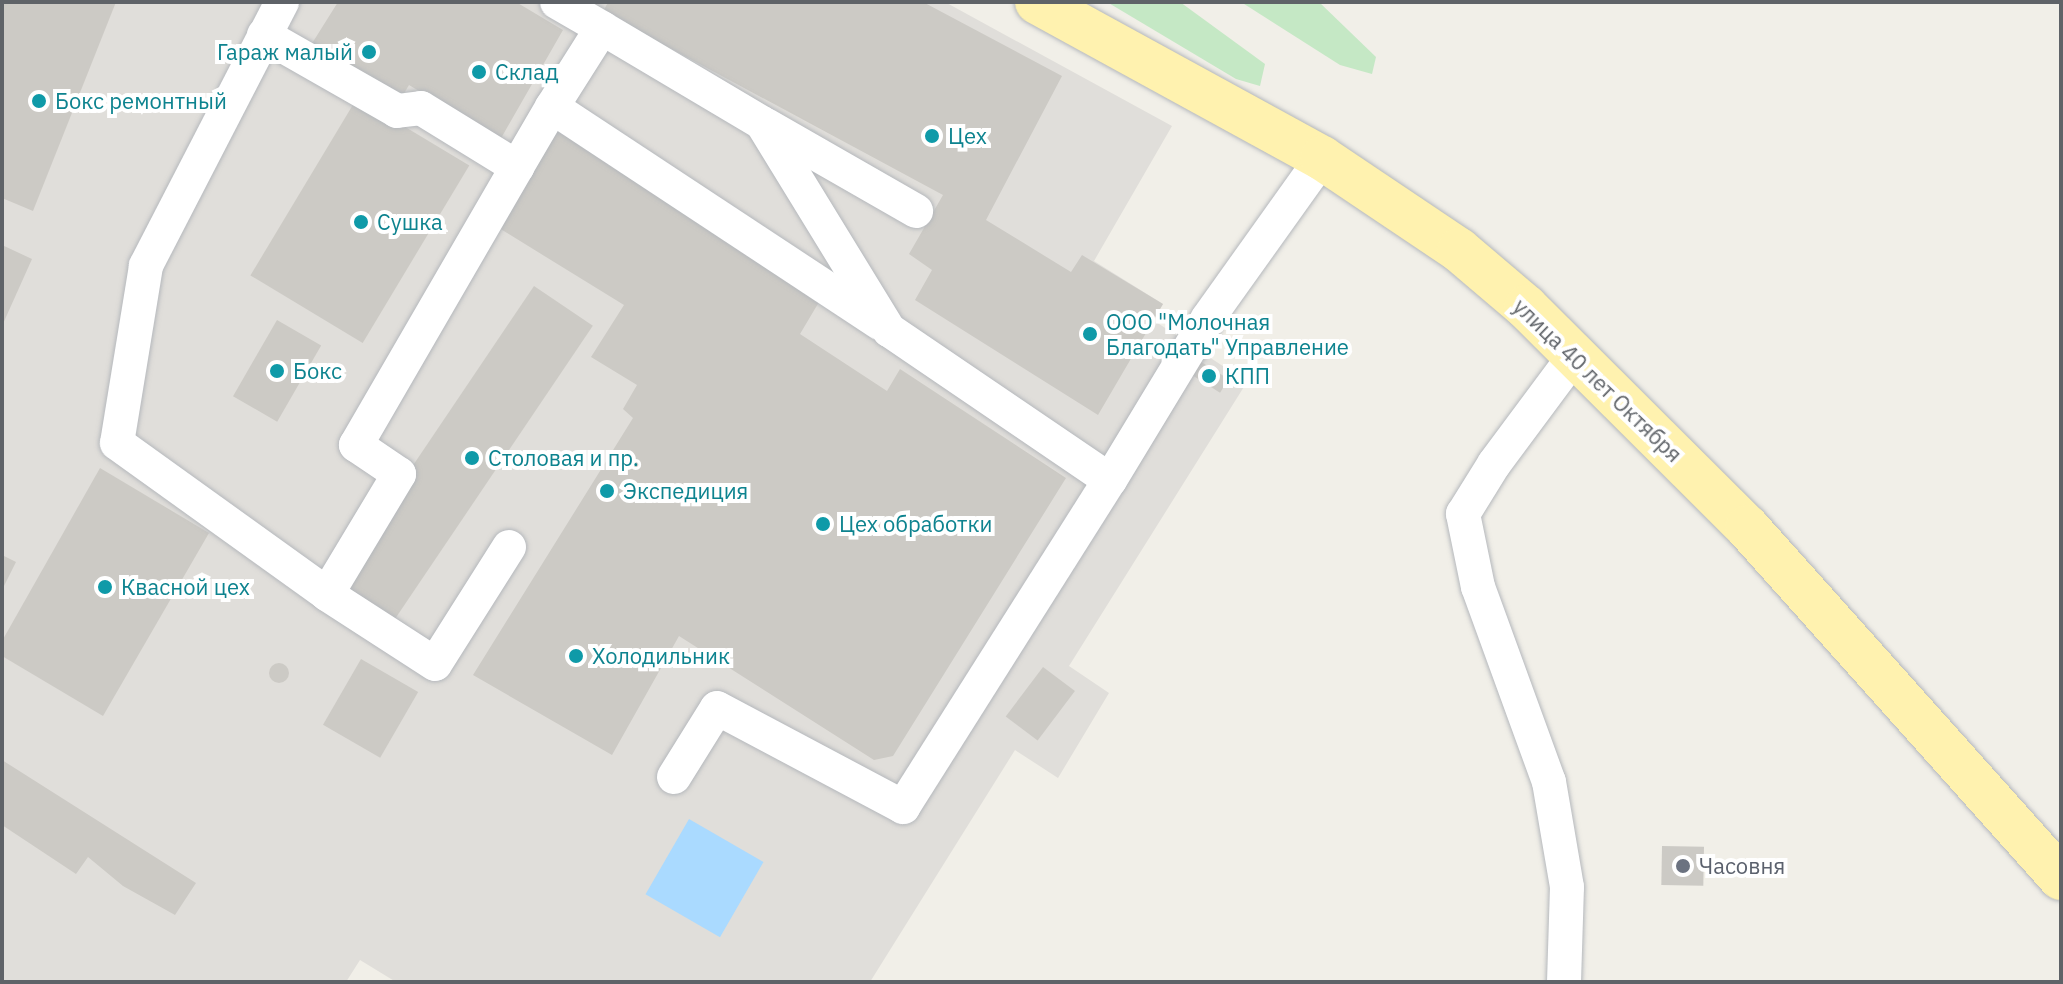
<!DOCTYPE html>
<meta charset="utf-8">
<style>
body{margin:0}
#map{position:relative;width:2063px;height:984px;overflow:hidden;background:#f1efe8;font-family:"IBM Plex Sans",sans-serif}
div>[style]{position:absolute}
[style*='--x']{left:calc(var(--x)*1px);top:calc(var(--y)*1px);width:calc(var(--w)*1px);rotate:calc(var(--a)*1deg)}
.industrial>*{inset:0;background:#e0deda}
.green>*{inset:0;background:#c5e8c5}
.water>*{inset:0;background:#aadaff;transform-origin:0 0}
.building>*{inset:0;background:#cccac5;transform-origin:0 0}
.round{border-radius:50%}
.roads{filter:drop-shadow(0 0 2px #b5b8bc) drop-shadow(0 0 2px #b5b8bc)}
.minor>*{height:34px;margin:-17px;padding:0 17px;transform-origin:17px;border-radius:17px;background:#fff}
.major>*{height:44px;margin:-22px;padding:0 22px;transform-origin:22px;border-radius:22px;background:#fff2af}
.dots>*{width:22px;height:22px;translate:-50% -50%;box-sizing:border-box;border:4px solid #fff;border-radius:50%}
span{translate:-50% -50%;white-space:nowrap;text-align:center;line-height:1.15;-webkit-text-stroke:8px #fff;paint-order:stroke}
.culture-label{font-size:22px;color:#0d838f}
.right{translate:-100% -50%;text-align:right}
.left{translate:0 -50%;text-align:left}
.street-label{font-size:22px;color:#5f6368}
.worship-label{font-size:22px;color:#5b616d}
.frame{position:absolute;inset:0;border:4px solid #5f6368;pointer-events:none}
</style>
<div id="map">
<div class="industrial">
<i style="clip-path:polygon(2px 2px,945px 2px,1172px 126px,1094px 261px,1163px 304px,1153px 320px,1247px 382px,1069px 666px,1109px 693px,1058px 778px,1015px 750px,870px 982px,396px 982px,360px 960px,346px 982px,2px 982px)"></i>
</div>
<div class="green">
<i style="clip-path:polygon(1107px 2px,1180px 2px,1265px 64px,1260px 86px,1236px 79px)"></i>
<i style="clip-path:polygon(1241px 2px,1319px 2px,1376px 57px,1372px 74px,1340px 65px)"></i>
</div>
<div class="water">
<i style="left:689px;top:819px;width:86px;height:87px;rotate:30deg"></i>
</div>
<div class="building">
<i style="clip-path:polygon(2px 2px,116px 2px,33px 211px,2px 198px)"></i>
<i style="clip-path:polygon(338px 2px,516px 2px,563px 30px,500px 140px,409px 85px,400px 100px,311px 45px)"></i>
<i style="clip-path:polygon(608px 2px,923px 2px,1062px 76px,986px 220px,1071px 272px,1082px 255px,1163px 304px,1098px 415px,915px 300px,932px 270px,909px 254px,943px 195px,603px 12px)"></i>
<i style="left:357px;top:98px;width:131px;height:207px;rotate:31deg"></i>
<i style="clip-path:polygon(559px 130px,822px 297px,800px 334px,887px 391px,900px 369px,1066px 478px,893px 756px,874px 760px,679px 636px,612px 755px,473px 675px,633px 418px,623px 409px,637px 385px,591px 357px,624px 305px,494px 225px)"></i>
<i style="clip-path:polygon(2px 245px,32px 259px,2px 326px)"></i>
<i style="left:534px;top:286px;width:71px;height:356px;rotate:34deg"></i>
<i style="left:277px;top:320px;width:51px;height:88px;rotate:30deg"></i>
<i style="left:1198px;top:360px;width:36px;height:16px;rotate:32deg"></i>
<i style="clip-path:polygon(100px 468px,209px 533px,103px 716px,2px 656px,2px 641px)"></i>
<i style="clip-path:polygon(2px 555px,16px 562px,2px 590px)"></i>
<i style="left:361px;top:659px;width:66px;height:76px;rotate:30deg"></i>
<i class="round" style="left:269px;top:663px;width:20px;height:20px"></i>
<i style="left:1043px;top:667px;width:40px;height:62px;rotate:37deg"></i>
<i style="clip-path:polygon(2px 760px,196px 883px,175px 915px,123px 886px,88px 857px,76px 874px,2px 825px)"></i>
<i style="left:1662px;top:846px;width:42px;height:39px;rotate:1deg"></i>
</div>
<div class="roads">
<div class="minor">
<i style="--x:282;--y:2;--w:297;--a:117.3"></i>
<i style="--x:146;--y:266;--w:179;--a:99.3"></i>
<i style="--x:117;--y:443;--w:259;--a:35.7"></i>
<i style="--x:557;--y:2;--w:52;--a:30"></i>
<i style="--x:264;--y:35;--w:153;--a:29.7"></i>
<i style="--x:397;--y:111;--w:24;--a:-7"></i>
<i style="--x:421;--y:108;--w:113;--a:31.6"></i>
<i style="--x:517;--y:167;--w:69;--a:-59.7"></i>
<i style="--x:552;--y:107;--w:392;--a:33.4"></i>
<i style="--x:552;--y:107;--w:93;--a:-57.7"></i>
<i style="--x:602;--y:28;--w:186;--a:30.7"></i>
<i style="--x:762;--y:123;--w:243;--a:58.5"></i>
<i style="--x:889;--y:330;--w:267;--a:34.2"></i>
<i style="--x:1110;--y:480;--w:189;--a:-58.8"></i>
<i style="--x:1208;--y:318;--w:196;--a:-54.5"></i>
<i style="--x:766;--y:125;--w:173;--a:29.8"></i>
<i style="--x:509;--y:547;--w:138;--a:122.3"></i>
<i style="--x:435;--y:664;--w:129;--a:-147.1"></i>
<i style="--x:327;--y:594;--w:140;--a:-59"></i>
<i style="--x:399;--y:474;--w:52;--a:-146"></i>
<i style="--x:356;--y:445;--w:321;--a:-59.9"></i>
<i style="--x:674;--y:777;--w:81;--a:-58.1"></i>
<i style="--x:717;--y:708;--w:211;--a:28"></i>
<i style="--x:903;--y:807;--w:387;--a:-57.7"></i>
<i style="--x:1564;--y:982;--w:95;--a:-88.2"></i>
<i style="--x:1567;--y:887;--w:107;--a:-99.7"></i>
<i style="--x:1549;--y:782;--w:208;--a:-110"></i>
<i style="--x:1478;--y:587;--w:75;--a:-101.6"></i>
<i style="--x:1463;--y:514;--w:59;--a:-58.2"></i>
<i style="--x:1494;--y:464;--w:136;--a:-53.4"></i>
</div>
<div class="major">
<i style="--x:1037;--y:2;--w:325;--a:28.7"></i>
<i style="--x:1322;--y:158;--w:165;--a:33.9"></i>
<i style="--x:1459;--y:250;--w:88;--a:40.4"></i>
<i style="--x:1526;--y:307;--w:312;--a:44.9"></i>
<i style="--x:1747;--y:527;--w:471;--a:48.2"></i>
</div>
</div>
<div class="dots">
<i style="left:369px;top:52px;background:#0f9aa8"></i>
<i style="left:479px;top:72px;background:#0f9aa8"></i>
<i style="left:39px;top:101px;background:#0f9aa8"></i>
<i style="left:932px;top:136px;background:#0f9aa8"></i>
<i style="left:361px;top:222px;background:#0f9aa8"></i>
<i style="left:1090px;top:334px;background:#0f9aa8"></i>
<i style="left:277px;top:371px;background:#0f9aa8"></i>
<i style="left:1209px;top:376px;background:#0f9aa8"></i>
<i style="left:472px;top:458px;background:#0f9aa8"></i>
<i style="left:607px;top:491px;background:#0f9aa8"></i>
<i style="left:823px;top:524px;background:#0f9aa8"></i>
<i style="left:105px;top:587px;background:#0f9aa8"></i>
<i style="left:576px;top:656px;background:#0f9aa8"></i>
<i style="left:1683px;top:866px;background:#6b7280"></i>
</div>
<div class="culture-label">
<span class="right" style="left:353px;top:52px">Гараж малый</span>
<span class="left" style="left:495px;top:72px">Склад</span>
<span class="left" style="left:55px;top:101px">Бокс ремонтный</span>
<span class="left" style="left:948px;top:136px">Цех</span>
<span class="left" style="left:377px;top:222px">Сушка</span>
<span class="left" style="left:1106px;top:334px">ООО "Молочная<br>Благодать" Управление</span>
<span class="left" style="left:293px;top:371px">Бокс</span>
<span class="left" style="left:1225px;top:376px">КПП</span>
<span class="left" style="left:488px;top:458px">Столовая и пр.</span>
<span class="left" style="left:623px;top:491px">Экспедиция</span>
<span class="left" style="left:839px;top:524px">Цех обработки</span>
<span class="left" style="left:121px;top:587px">Квасной цех</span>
<span class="left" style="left:592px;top:656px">Холодильник</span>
</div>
<div class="street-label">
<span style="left:1598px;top:380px;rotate:44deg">улица 40 лет Октября</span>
</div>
<div class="worship-label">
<span class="left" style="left:1699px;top:866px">Часовня</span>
</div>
<div class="frame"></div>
</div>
